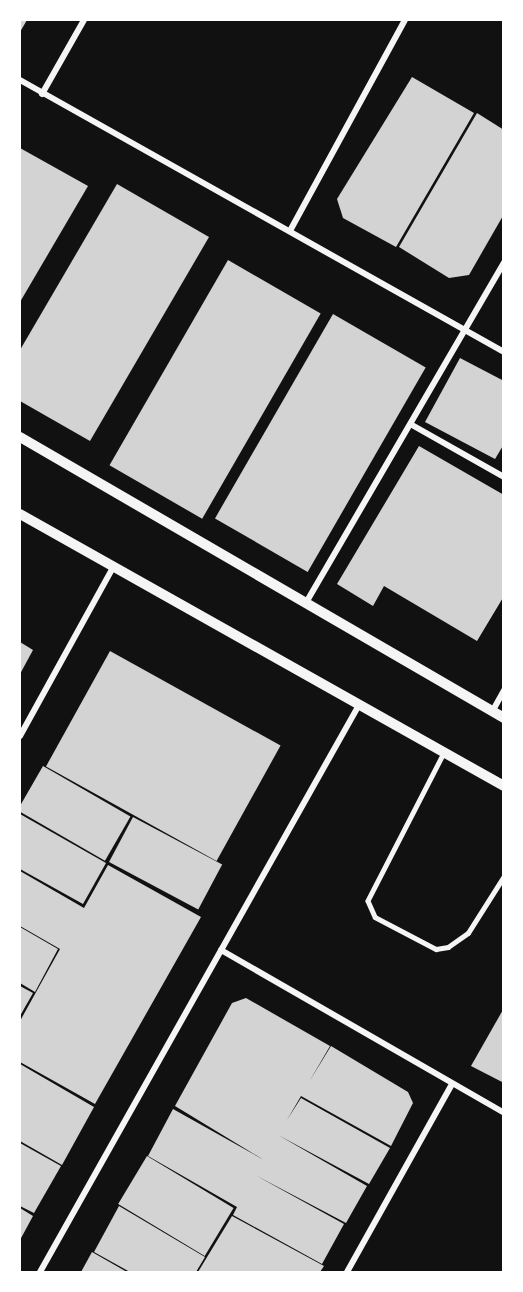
<!DOCTYPE html>
<style>
body{margin:0}
#map{position:relative;width:523px;height:1292px;overflow:hidden;background:#111;font-family:"Asap Condensed",sans-serif}
div>[style]{position:absolute}
[style*='--x']{left:calc(var(--x)*1px);top:calc(var(--y)*1px);width:calc(var(--w)*1px);rotate:calc(var(--a)*1deg)}
.building>*{inset:0;background:#d3d3d3;transform-origin:0 0}
.service>*{height:4.5px;margin:-2.25px;padding:0 2.25px;transform-origin:2.25px;border-radius:2.25px;background:#f5f5f5}
.minor>*{height:6px;margin:-3px;padding:0 3px;transform-origin:3px;border-radius:3px;background:#f5f5f5}
.tertiary>*{height:10px;margin:-5px;padding:0 5px;transform-origin:5px;border-radius:5px;background:#f5f5f5}
span{translate:-50% -50%;white-space:nowrap;text-align:center;line-height:1.15;-webkit-text-stroke:4.5px #fff;paint-order:stroke}
.frame{position:absolute;inset:0;border:21px solid #fff;pointer-events:none}
</style>
<div id="map">
<div class="building">
<i style="clip-path:polygon(20px 20px,27px 20px,20px 32px)"></i>
<i style="clip-path:polygon(412px 77px,474px 113px,396px 247px,343px 218px,337px 199px)"></i>
<i style="clip-path:polygon(477px 113px,504px 130px,504px 214px,469px 275px,449px 278px,399px 247px)"></i>
<i style="clip-path:polygon(20px 148px,88px 186px,20px 302px)"></i>
<i style="clip-path:polygon(117px 184px,209px 237px,90px 441px,20px 401px,20px 350px)"></i>
<i style="left:228px;top:260px;width:107px;height:237px;rotate:30deg"></i>
<i style="left:333px;top:314px;width:107px;height:236px;rotate:30deg"></i>
<i style="clip-path:polygon(460px 358px,504px 381px,504px 444px,495px 459px,425px 422px)"></i>
<i style="clip-path:polygon(419px 446px,504px 495px,504px 596px,477px 641px,384px 586px,373px 606px,337px 584px)"></i>
<i style="clip-path:polygon(20px 642px,33px 650px,20px 674px)"></i>
<i style="left:110px;top:651px;width:195px;height:132px;rotate:29deg"></i>
<i style="left:43px;top:766px;width:101px;height:51px;rotate:30deg"></i>
<i style="clip-path:polygon(20px 814px,106px 863px,83px 904px,20px 869px)"></i>
<i style="left:133px;top:817px;width:101px;height:51px;rotate:28deg"></i>
<i style="clip-path:polygon(108px 865px,201px 917px,95px 1104px,20px 1062px,20px 1021px,60px 949px,20px 926px,20px 871px,84px 908px)"></i>
<i style="clip-path:polygon(20px 927px,58px 949px,35px 992px,20px 983px)"></i>
<i style="clip-path:polygon(20px 986px,33px 993px,20px 1016px)"></i>
<i style="clip-path:polygon(246px 998px,330px 1046px,309px 1082px,331px 1046px,408px 1092px,413px 1103px,391px 1146px,301px 1096px,287px 1120px,301px 1098px,390px 1148px,369px 1184px,278px 1135px,367px 1186px,346px 1223px,255px 1175px,344px 1224px,322px 1264px,233px 1215px,237px 1207px,148px 1156px,173px 1109px,264px 1160px,175px 1106px,232px 1003px)"></i>
<i style="clip-path:polygon(504px 1008px,504px 1083px,471px 1066px)"></i>
<i style="clip-path:polygon(20px 1064px,94px 1107px,62px 1165px,20px 1141px)"></i>
<i style="clip-path:polygon(20px 1143px,61px 1166px,34px 1213px,20px 1206px)"></i>
<i style="left:147px;top:1156px;width:101px;height:56px;rotate:31deg"></i>
<i style="clip-path:polygon(119px 1206px,205px 1257px,196px 1272px,130px 1272px,94px 1252px)"></i>
<i style="clip-path:polygon(20px 1208px,33px 1216px,20px 1240px)"></i>
<i style="clip-path:polygon(232px 1216px,324px 1266px,320px 1272px,198px 1272px)"></i>
<i style="clip-path:polygon(92px 1252px,127px 1272px,81px 1272px)"></i>
</div>
<div class="service">
<i style="--x:444;--y:753;--w:166;--a:117.2"></i>
<i style="--x:368;--y:901;--w:17;--a:66"></i>
<i style="--x:375;--y:917;--w:69;--a:27.7"></i>
<i style="--x:436;--y:949;--w:12;--a:-9"></i>
<i style="--x:448;--y:947;--w:24;--a:-35"></i>
<i style="--x:468;--y:933;--w:67;--a:-57.7"></i>
</div>
<div class="minor">
<i style="--x:20;--y:80;--w:555;--a:29.34"></i>
<i style="--x:42;--y:94;--w:85;--a:-60.4"></i>
<i style="--x:291;--y:229;--w:238;--a:-61.4"></i>
<i style="--x:412;--y:425;--w:106;--a:29.5"></i>
<i style="--x:307;--y:601;--w:392;--a:-59.8"></i>
<i style="--x:492;--y:712;--w:25;--a:-61"></i>
<i style="--x:20;--y:736;--w:194;--a:-61.1"></i>
<i style="--x:221;--y:950;--w:327;--a:29.9"></i>
<i style="--x:40;--y:1272;--w:651;--a:-60.64"></i>
<i style="--x:347;--y:1272;--w:215;--a:-60.8"></i>
</div>
<div class="tertiary">
<i style="--x:20;--y:437;--w:560;--a:30.14"></i>
<i style="--x:20;--y:514;--w:555;--a:29.34"></i>
</div>
<div class="frame"></div>
</div>
